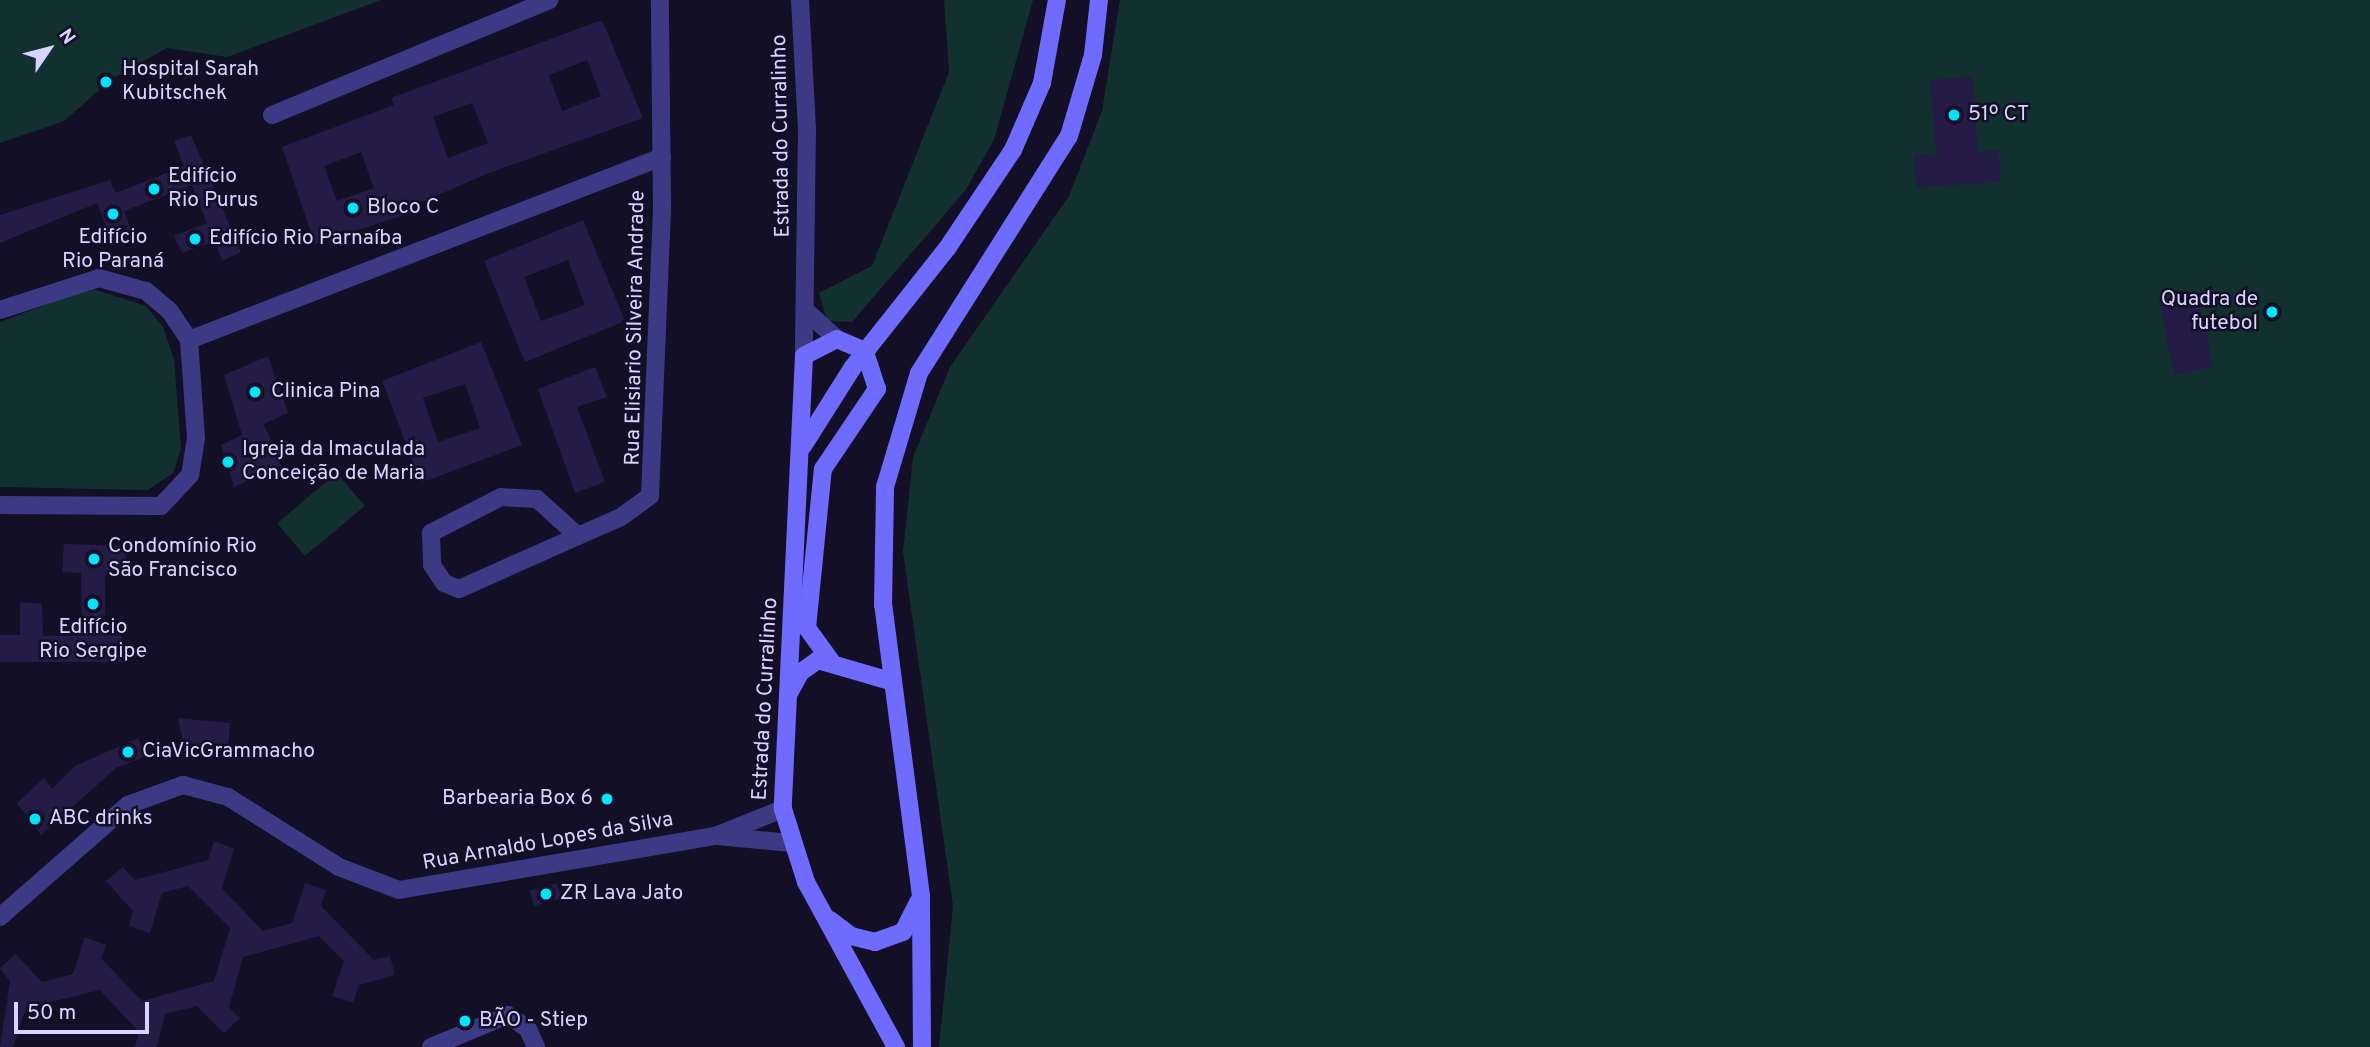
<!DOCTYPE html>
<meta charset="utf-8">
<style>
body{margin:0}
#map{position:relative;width:2370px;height:1047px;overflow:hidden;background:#130f26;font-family:Overpass,sans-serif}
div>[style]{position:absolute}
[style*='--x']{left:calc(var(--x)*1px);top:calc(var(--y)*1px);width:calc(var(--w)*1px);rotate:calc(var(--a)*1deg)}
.green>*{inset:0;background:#12302f;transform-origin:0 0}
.building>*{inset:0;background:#241b47;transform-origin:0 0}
.street>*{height:18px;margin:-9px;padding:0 9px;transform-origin:9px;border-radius:9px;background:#3d3a85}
.secondary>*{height:18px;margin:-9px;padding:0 9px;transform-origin:9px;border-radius:9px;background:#6f6bff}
.dots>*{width:19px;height:19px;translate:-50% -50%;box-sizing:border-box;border:4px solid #130f26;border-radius:50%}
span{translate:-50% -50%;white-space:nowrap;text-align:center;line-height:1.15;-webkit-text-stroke:5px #130f26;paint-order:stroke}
.poi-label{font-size:21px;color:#d9d4ff}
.left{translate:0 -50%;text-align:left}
.right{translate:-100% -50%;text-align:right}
.street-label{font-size:21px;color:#d9d4ff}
.north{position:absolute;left:14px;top:14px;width:70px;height:70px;-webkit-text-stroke:5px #130f26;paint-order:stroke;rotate:55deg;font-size:19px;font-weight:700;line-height:28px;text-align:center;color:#d9d4ff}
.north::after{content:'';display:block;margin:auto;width:24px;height:32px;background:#d9d4ff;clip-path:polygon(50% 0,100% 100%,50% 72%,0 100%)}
.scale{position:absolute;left:14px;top:1002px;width:135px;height:32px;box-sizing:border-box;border:4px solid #d9d4ff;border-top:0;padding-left:9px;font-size:21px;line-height:24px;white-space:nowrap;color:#d9d4ff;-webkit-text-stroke:5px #130f26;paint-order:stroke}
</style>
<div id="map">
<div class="green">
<i style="clip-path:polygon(0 0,381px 0,227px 57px,167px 48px,113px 78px,64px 121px,0 143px)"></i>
<i style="clip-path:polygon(944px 0,1033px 0,994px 140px,965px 191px,852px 322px,827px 321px,819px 293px,872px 266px,949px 72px)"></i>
<i style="clip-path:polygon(1120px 0,2370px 0,2370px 1047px,939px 1047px,953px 906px,903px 552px,913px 457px,950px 367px,1069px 196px,1102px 111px)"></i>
<i style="clip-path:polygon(90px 288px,146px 306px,163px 327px,174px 359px,181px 448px,173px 473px,148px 490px,0 487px,0 322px)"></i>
<i style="left:337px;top:473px;width:43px;height:78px;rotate:50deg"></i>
</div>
<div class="building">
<i style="clip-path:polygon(evenodd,602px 20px,643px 118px,489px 173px,415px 205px,417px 211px,315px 244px,282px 147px,394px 105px,391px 98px,602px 20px,587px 60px,601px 96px,562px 111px,549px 75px,587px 60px,602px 20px,472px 103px,488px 143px,448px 158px,433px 117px,472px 103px,602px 20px,361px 152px,374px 188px,337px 201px,324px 166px,361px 152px)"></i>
<i style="clip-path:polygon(1972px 77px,1978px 152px,1998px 150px,2001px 182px,1916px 187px,1914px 155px,1936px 153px,1930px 80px)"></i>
<i style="clip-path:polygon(191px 135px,241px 252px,222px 261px,215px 241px,182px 253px,174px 236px,207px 223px,192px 185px,124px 211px,133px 235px,113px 243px,97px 203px,0 243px,0 215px,110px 180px,116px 193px,184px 166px,174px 141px)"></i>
<i style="clip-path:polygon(evenodd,583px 220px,625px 321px,525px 362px,484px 261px,583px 220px,568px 260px,585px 305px,541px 321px,524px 277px,568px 260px)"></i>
<i style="left:2198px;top:297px;width:71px;height:39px;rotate:78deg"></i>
<i style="clip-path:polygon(evenodd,481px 342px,522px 445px,421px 483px,382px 381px,481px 342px,465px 384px,480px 428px,438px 442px,423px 398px,465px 384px)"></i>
<i style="clip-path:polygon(268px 356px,288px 413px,264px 424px,281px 466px,234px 487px,221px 445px,242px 435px,224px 375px)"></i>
<i style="clip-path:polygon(595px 367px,607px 397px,577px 407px,605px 482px,575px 493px,538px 389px)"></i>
<i style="clip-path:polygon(64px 544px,126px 546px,126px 573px,105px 573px,105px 635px,122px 635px,122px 662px,0 662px,0 635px,20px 635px,20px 602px,42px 604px,43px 636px,82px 635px,81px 573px,62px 572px)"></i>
<i style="clip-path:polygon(178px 718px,230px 723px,228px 750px,183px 742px)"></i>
<i style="clip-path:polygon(138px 738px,146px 756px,116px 768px,41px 835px,17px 803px,44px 778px,52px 789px,75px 766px)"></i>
<i style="clip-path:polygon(214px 841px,234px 849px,222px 888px,263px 931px,292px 923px,305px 883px,326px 890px,321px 906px,374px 960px,390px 956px,395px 975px,359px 985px,353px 1003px,332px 996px,344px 961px,319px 936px,243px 957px,229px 1007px,240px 1018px,224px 1033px,197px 1006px,165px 1014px,157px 1047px,135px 1047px,139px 1032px,100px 990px,26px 1008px,13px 1047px,0 1047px,10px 981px,0 968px,16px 954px,42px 982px,73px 974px,85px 937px,106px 945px,101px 958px,142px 1001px,214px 981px,230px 928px,188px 886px,162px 893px,150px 933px,129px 926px,133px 911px,106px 881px,123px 867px,135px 880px,208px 860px)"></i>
<i style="left:557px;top:883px;width:16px;height:28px;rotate:75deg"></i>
</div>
<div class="street">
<i style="--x:800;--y:0;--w:128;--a:86.9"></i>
<i style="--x:807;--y:128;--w:228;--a:90.8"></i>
<i style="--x:272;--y:115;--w:300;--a:-22.5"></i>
<i style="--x:0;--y:310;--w:104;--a:-17.9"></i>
<i style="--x:99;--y:278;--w:49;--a:15.5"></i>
<i style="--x:146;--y:291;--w:30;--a:40"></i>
<i style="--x:169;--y:310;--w:36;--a:56"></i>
<i style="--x:189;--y:340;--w:98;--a:85.9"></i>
<i style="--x:196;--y:438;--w:37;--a:99"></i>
<i style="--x:190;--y:475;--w:42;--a:133.1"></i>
<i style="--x:161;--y:506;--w:161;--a:-179.6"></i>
<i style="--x:807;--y:312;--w:40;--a:42"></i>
<i style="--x:189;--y:340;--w:507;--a:-21.15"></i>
<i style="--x:578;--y:536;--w:55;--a:-137.9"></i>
<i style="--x:537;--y:499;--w:36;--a:-177"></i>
<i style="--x:501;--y:497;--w:79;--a:152.8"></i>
<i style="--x:431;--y:533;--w:32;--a:88"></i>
<i style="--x:432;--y:565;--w:22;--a:56"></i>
<i style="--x:444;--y:583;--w:16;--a:22"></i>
<i style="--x:459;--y:589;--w:130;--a:-24"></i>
<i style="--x:578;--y:536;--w:47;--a:-23.8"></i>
<i style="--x:621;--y:517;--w:36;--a:-36"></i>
<i style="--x:650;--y:496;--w:289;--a:-87.6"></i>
<i style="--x:662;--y:207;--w:207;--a:-90.6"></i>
<i style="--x:718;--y:836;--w:73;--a:5.5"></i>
<i style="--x:0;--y:917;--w:170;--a:-41.2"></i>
<i style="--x:128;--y:805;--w:59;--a:-20"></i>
<i style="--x:183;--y:785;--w:47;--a:14.9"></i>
<i style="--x:228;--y:797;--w:131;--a:32.2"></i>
<i style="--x:339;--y:867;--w:64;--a:21"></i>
<i style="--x:399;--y:890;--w:321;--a:-9.7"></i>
<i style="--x:715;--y:836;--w:73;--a:-21.7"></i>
<i style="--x:431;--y:1047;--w:83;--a:-22.6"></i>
<i style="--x:508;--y:1015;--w:24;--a:35"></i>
<i style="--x:528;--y:1029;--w:20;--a:66"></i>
</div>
<div class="secondary">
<i style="--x:803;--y:446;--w:93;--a:-57.7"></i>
<i style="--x:853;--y:367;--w:153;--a:-51.6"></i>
<i style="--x:948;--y:247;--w:117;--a:-56.2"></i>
<i style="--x:1013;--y:150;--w:73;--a:-66.6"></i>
<i style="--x:1042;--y:83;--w:84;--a:-79.8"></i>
<i style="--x:831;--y:661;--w:41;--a:-126"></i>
<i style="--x:807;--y:628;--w:160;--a:-84.3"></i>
<i style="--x:823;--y:469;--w:97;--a:-56"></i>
<i style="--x:877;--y:389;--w:40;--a:-108"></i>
<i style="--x:865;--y:351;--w:30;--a:-157"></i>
<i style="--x:837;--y:339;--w:37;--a:153"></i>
<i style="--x:804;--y:356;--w:453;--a:92.7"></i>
<i style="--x:783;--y:809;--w:77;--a:72.5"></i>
<i style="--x:806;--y:882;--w:188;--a:61.4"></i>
<i style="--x:788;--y:695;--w:26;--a:-61"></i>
<i style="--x:801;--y:672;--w:21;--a:-35"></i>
<i style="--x:818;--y:660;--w:78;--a:16.3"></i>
<i style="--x:830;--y:920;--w:26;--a:37"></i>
<i style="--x:851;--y:936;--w:25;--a:14"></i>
<i style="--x:875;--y:942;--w:30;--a:-20"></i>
<i style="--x:903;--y:932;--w:34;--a:-63"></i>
<i style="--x:922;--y:1047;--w:151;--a:-90.4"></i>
<i style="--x:921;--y:896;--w:293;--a:-97.4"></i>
<i style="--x:883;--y:605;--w:118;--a:-89"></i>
<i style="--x:885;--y:487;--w:119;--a:-73.4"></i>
<i style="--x:919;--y:373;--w:280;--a:-57.7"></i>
<i style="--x:1069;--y:136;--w:84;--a:-73.5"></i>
<i style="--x:1093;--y:55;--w:55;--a:-83.8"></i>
</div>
<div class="dots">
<i style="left:106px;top:82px;background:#00e5ff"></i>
<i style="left:1954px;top:115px;background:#00e5ff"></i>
<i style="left:154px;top:189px;background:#00e5ff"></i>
<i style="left:353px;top:208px;background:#00e5ff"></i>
<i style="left:113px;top:214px;background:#00e5ff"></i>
<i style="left:195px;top:239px;background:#00e5ff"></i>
<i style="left:2272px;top:312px;background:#00e5ff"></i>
<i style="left:255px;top:392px;background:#00e5ff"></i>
<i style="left:228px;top:462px;background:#00e5ff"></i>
<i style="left:94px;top:559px;background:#00e5ff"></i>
<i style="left:93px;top:604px;background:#00e5ff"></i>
<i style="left:128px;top:752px;background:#00e5ff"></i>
<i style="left:607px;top:799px;background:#00e5ff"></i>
<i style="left:35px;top:819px;background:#00e5ff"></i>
<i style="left:546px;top:894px;background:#00e5ff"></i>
<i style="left:465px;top:1021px;background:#00e5ff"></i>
</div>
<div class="poi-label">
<span class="left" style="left:122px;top:82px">Hospital Sarah<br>Kubitschek</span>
<span class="left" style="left:1968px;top:115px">51º CT</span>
<span class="left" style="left:168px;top:189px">Edifício<br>Rio Purus</span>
<span class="left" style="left:367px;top:208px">Bloco C</span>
<span style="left:113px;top:250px">Edifício<br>Rio Paraná</span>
<span class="left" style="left:209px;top:239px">Edifício Rio Parnaíba</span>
<span class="right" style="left:2258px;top:312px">Quadra de<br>futebol</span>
<span class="left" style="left:271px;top:392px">Clinica Pina</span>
<span class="left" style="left:242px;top:462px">Igreja da Imaculada<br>Conceição de Maria</span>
<span class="left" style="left:108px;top:559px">Condomínio Rio<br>São Francisco</span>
<span style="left:93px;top:640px">Edifício<br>Rio Sergipe</span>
<span class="left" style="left:142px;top:752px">CiaVicGrammacho</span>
<span class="right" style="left:593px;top:799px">Barbearia Box 6</span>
<span class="left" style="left:49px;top:819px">ABC drinks</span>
<span class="left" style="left:560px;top:894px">ZR Lava Jato</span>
<span class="left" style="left:479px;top:1021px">BÃO - Stiep</span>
</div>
<div class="street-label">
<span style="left:782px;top:136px;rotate:-91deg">Estrada do Curralinho</span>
<span style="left:636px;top:328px;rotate:-89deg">Rua Elisiario Silveira Andrade</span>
<span style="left:766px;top:699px;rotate:-87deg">Estrada do Curralinho</span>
<span style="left:548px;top:842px;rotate:-10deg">Rua Arnaldo Lopes da Silva</span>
</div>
<div class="north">N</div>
<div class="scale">50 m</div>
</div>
